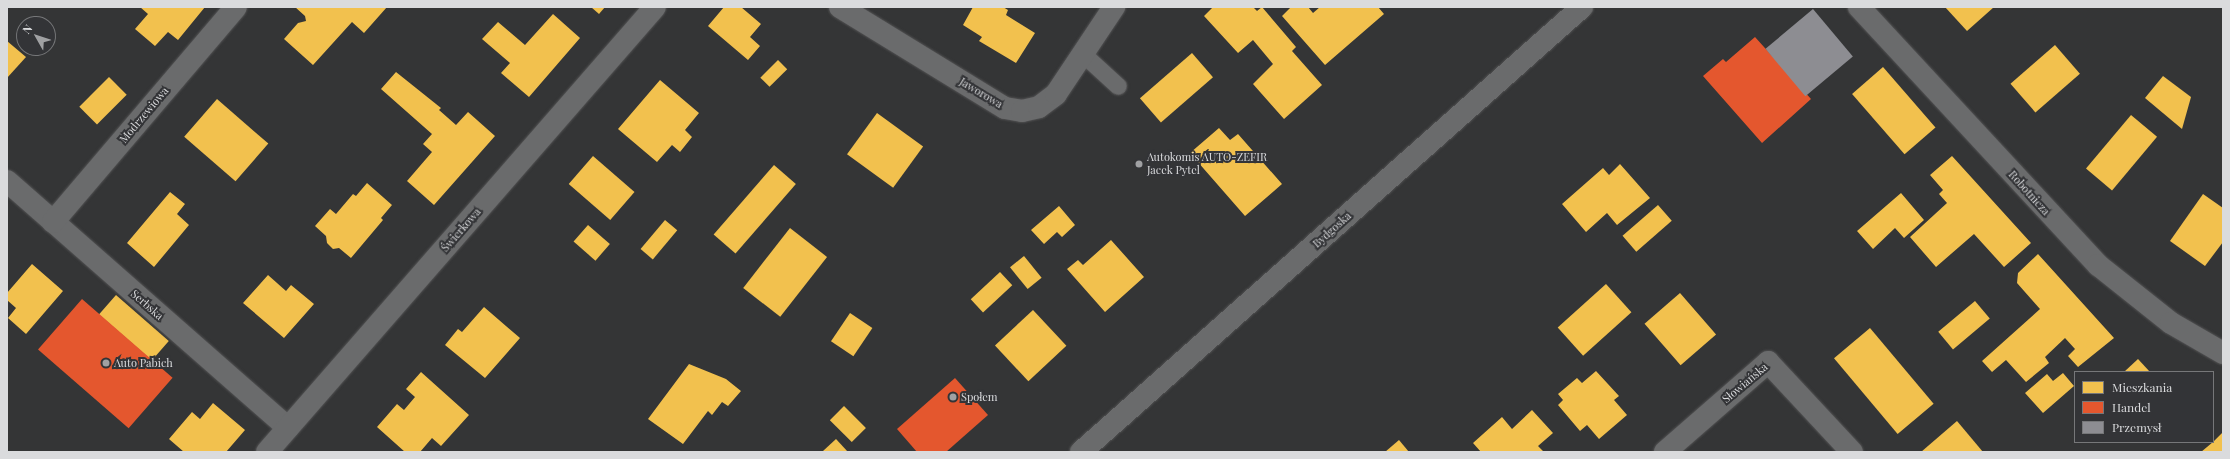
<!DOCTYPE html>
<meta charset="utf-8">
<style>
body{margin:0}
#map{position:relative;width:2230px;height:459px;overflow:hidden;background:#343536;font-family:"Playfair Display",serif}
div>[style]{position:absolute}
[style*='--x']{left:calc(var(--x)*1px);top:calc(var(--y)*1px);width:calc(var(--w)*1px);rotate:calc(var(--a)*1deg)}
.homes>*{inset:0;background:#f2c14e;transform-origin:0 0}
.shops>*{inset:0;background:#e4572e;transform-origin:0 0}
.industry>*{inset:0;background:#8d8d92;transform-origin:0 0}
.roads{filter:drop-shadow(0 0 1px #525253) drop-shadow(0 0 1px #525253)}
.service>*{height:17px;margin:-8.5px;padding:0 8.5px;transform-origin:8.5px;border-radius:8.5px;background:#6a6b6c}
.minor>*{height:22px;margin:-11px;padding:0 11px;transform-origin:11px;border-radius:11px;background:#6a6b6c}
.tertiary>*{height:22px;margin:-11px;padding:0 11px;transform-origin:11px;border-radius:11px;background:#6a6b6c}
.dots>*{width:11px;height:11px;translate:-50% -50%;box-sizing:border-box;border:2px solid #333437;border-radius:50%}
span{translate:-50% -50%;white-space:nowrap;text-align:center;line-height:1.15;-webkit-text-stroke:4px #333437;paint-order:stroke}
.street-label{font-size:11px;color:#dadbdd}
.poi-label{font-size:11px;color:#dadbdd}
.left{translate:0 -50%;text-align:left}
.frame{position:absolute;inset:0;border:8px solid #dadbdd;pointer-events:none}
.legend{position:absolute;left:2074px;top:371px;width:140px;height:72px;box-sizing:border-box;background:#333437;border:1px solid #767779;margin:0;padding:5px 7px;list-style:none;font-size:12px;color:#dadbdd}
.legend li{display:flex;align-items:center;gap:8px;height:20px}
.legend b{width:20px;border:1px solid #767779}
.north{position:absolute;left:16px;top:16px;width:40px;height:40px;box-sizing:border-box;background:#333437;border:1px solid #767779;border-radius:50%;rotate:309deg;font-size:11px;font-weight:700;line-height:16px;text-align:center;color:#dadbdd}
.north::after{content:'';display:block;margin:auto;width:14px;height:18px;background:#a0a1a3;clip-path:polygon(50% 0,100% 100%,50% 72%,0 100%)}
</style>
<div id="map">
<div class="homes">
<i style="clip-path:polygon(140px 7px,205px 7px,178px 40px,168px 32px,155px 46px,135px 29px,148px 14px)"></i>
<i style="clip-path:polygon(295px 7px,387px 7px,364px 33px,352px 22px,313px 65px,284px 39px,298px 23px,306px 21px,305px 16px)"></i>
<i style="clip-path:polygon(591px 7px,605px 7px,599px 14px)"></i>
<i style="clip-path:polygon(724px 7px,741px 7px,761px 24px,750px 37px,760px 46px,748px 60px,708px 26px)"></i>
<i style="clip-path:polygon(973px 7px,1003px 7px,1008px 10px,1006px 15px,1035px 33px,1016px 63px,979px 41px,982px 37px,963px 25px)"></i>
<i style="clip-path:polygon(1213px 7px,1253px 7px,1257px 11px,1262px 7px,1296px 47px,1292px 51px,1322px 85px,1284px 119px,1253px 84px,1273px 64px,1253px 40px,1238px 53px,1204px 16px)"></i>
<i style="clip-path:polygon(1291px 7px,1308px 7px,1313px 13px,1320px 7px,1378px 7px,1384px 14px,1325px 65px,1282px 16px)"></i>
<i style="clip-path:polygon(1945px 7px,1994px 7px,1967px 31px)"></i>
<i style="clip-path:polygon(553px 14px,580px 38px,529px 97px,501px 73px,510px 63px,482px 39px,498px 22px,525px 45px)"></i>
<i style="clip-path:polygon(7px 41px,26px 57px,7px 78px)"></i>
<i style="left:2055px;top:45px;width:38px;height:59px;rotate:49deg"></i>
<i style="left:1192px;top:53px;width:32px;height:69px;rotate:49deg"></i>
<i style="left:778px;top:60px;width:13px;height:25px;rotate:45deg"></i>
<i style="left:1883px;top:67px;width:80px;height:41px;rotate:49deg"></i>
<i style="clip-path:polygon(396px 72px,441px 108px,439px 110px,456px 125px,468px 112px,495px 136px,434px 205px,407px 181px,432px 152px,423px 144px,432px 134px,381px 89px)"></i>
<i style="clip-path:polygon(2163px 76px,2191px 97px,2182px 129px,2145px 98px)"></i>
<i style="left:109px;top:77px;width:25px;height:42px;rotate:45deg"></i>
<i style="clip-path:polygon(660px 80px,699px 113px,685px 130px,692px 137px,680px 152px,672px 145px,657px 162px,618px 129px)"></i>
<i style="left:217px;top:99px;width:68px;height:50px;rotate:41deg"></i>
<i style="left:877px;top:113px;width:57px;height:51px;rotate:36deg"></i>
<i style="left:2131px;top:115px;width:34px;height:70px;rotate:40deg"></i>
<i style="clip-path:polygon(1219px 128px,1230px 140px,1238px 134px,1282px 184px,1245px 216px,1190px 153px)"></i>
<i style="left:593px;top:156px;width:55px;height:37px;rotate:41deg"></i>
<i style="clip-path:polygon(1952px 156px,2031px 243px,2004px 267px,1974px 234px,1936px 267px,1910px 237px,1947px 203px,1939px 194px,1943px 190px,1930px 175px)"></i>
<i style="clip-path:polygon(1620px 164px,1650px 198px,1617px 225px,1607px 213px,1586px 232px,1562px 204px,1603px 168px,1609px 175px)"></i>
<i style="left:774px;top:165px;width:29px;height:92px;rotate:41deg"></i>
<i style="clip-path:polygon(367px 183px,392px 205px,381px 218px,383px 220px,351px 258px,339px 248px,333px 249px,327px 243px,326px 236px,315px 226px,330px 209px,336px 214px,353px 194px,356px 196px)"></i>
<i style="clip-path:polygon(170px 192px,185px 204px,177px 214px,189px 225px,154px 267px,127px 243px)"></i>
<i style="clip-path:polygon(1901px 193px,1924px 220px,1904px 238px,1895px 228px,1873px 249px,1857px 231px)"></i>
<i style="clip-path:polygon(2203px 194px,2223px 208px,2223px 242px,2205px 266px,2170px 241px)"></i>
<i style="left:1658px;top:205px;width:21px;height:47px;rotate:49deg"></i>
<i style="clip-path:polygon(1059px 206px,1075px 225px,1062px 237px,1057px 232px,1044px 244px,1031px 230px)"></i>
<i style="left:665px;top:220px;width:16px;height:38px;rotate:40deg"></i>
<i style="left:588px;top:225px;width:29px;height:22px;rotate:41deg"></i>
<i style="left:790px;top:228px;width:47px;height:76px;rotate:38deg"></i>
<i style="clip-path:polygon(1111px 240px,1144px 277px,1105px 312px,1067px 269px,1078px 260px,1083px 265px)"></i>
<i style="clip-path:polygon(2038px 254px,2114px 338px,2078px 367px,2068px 356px,2075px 349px,2065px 338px,2045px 357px,2049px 363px,2026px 382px,2006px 360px,1992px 372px,1982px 361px,2040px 309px,2017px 283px,2018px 273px)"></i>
<i style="left:1024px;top:256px;width:28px;height:18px;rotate:51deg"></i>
<i style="clip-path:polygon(32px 264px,63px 291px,26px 334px,8px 318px,16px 308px,7px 300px,7px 293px)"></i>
<i style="left:1000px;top:272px;width:18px;height:40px;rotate:47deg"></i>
<i style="clip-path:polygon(268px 275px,286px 291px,291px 285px,314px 304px,284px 338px,243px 303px)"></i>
<i style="left:1606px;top:284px;width:38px;height:65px;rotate:48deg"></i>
<i style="left:1680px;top:293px;width:55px;height:47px;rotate:49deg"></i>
<i style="left:116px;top:295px;width:70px;height:26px;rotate:41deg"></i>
<i style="left:1975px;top:301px;width:23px;height:48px;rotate:50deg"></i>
<i style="clip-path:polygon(484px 307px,520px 338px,485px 378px,445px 345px,458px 329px,462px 332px)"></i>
<i style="left:1033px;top:310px;width:49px;height:52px;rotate:47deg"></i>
<i style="left:850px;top:313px;width:27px;height:34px;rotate:34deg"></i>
<i style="left:1870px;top:328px;width:99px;height:47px;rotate:50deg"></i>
<i style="clip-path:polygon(2138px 359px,2150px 372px,2124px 372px)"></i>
<i style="clip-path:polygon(689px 364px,726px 379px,741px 391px,728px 406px,722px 402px,712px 415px,708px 411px,683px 444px,648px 419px)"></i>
<i style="clip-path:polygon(1596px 371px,1619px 396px,1614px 400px,1627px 415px,1599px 439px,1587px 425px,1580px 431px,1558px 405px,1563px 400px,1558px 394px,1577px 378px,1582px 383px)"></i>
<i style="clip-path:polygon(421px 372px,469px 415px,441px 446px,432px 438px,420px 452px,405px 452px,377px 427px,397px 404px,404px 410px,415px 397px,406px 389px)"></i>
<i style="clip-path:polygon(2063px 373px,2074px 386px,2043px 413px,2025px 393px,2047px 374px,2053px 381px)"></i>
<i style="clip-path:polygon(213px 403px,245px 430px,226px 452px,184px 452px,169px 439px,192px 412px,200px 419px)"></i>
<i style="left:844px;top:406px;width:31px;height:20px;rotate:45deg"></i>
<i style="clip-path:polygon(1532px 410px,1553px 433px,1538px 446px,1544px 452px,1481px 452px,1473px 443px,1502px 417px,1512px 429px)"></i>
<i style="clip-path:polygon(1957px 421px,1983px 452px,1921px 452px)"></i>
<i style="clip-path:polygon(2223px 432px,2223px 452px,2201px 452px,2213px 442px)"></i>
<i style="clip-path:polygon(836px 439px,848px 452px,824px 452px,823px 451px)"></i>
<i style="clip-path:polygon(1399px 440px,1409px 452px,1385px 452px)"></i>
</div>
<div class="shops">
<i style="clip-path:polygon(1755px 37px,1811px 99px,1762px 143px,1703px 76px,1723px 59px,1726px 62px)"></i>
<i style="left:82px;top:299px;width:120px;height:67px;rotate:41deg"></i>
<i style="clip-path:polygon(955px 378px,988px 415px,946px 452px,917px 452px,897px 429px)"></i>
</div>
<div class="industry">
<i style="left:1813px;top:9px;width:62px;height:62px;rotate:50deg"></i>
</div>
<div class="roads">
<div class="service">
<i style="--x:1083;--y:54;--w:47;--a:42.4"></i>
</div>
<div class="minor">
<i style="--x:840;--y:7;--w:193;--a:31.5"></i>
<i style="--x:1005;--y:108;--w:17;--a:10"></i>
<i style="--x:1022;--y:111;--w:17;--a:-13"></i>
<i style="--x:1039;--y:107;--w:21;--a:-37"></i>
<i style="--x:1056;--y:94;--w:105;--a:-56.3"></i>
<i style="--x:1859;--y:7;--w:352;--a:47.2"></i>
<i style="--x:2098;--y:265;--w:93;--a:38.5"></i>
<i style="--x:2171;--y:323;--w:60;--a:30"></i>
<i style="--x:7;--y:181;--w:374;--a:41.3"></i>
<i style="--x:53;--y:222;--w:282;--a:-49.6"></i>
<i style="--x:267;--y:452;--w:590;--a:-48.91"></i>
<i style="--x:1665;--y:452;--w:137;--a:-41.1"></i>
<i style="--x:1768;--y:362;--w:123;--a:47"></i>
</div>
<div class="tertiary">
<i style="--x:1081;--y:452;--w:670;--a:-41.61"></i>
</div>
</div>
<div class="dots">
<i style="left:1139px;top:164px;background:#a0a1a3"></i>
<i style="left:106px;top:363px;background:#a0a1a3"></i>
<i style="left:953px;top:397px;background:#a0a1a3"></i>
</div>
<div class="street-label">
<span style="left:981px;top:93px;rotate:31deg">Jaworowa</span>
<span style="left:144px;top:115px;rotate:-50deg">Modrzewiowa</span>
<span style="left:2029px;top:193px;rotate:48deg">Robotnicza</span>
<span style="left:461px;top:230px;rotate:-49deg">Świerkowa</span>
<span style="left:1332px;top:230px;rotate:-42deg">Bydgoska</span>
<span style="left:147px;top:305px;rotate:41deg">Serbska</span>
<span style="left:1745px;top:383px;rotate:-40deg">Słowiańska</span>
</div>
<div class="poi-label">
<span class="left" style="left:1147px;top:164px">Autokomis AUTO-ZEFIR<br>Jacek Pytel</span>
<span class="left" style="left:114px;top:363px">Auto Pabich</span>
<span class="left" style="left:961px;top:397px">Społem</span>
</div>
<div class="frame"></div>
<ul class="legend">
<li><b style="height:11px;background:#f2c14e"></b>Mieszkania</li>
<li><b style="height:11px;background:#e4572e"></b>Handel</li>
<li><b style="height:11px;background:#8d8d92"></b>Przemysł</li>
</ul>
<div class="north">N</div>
</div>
